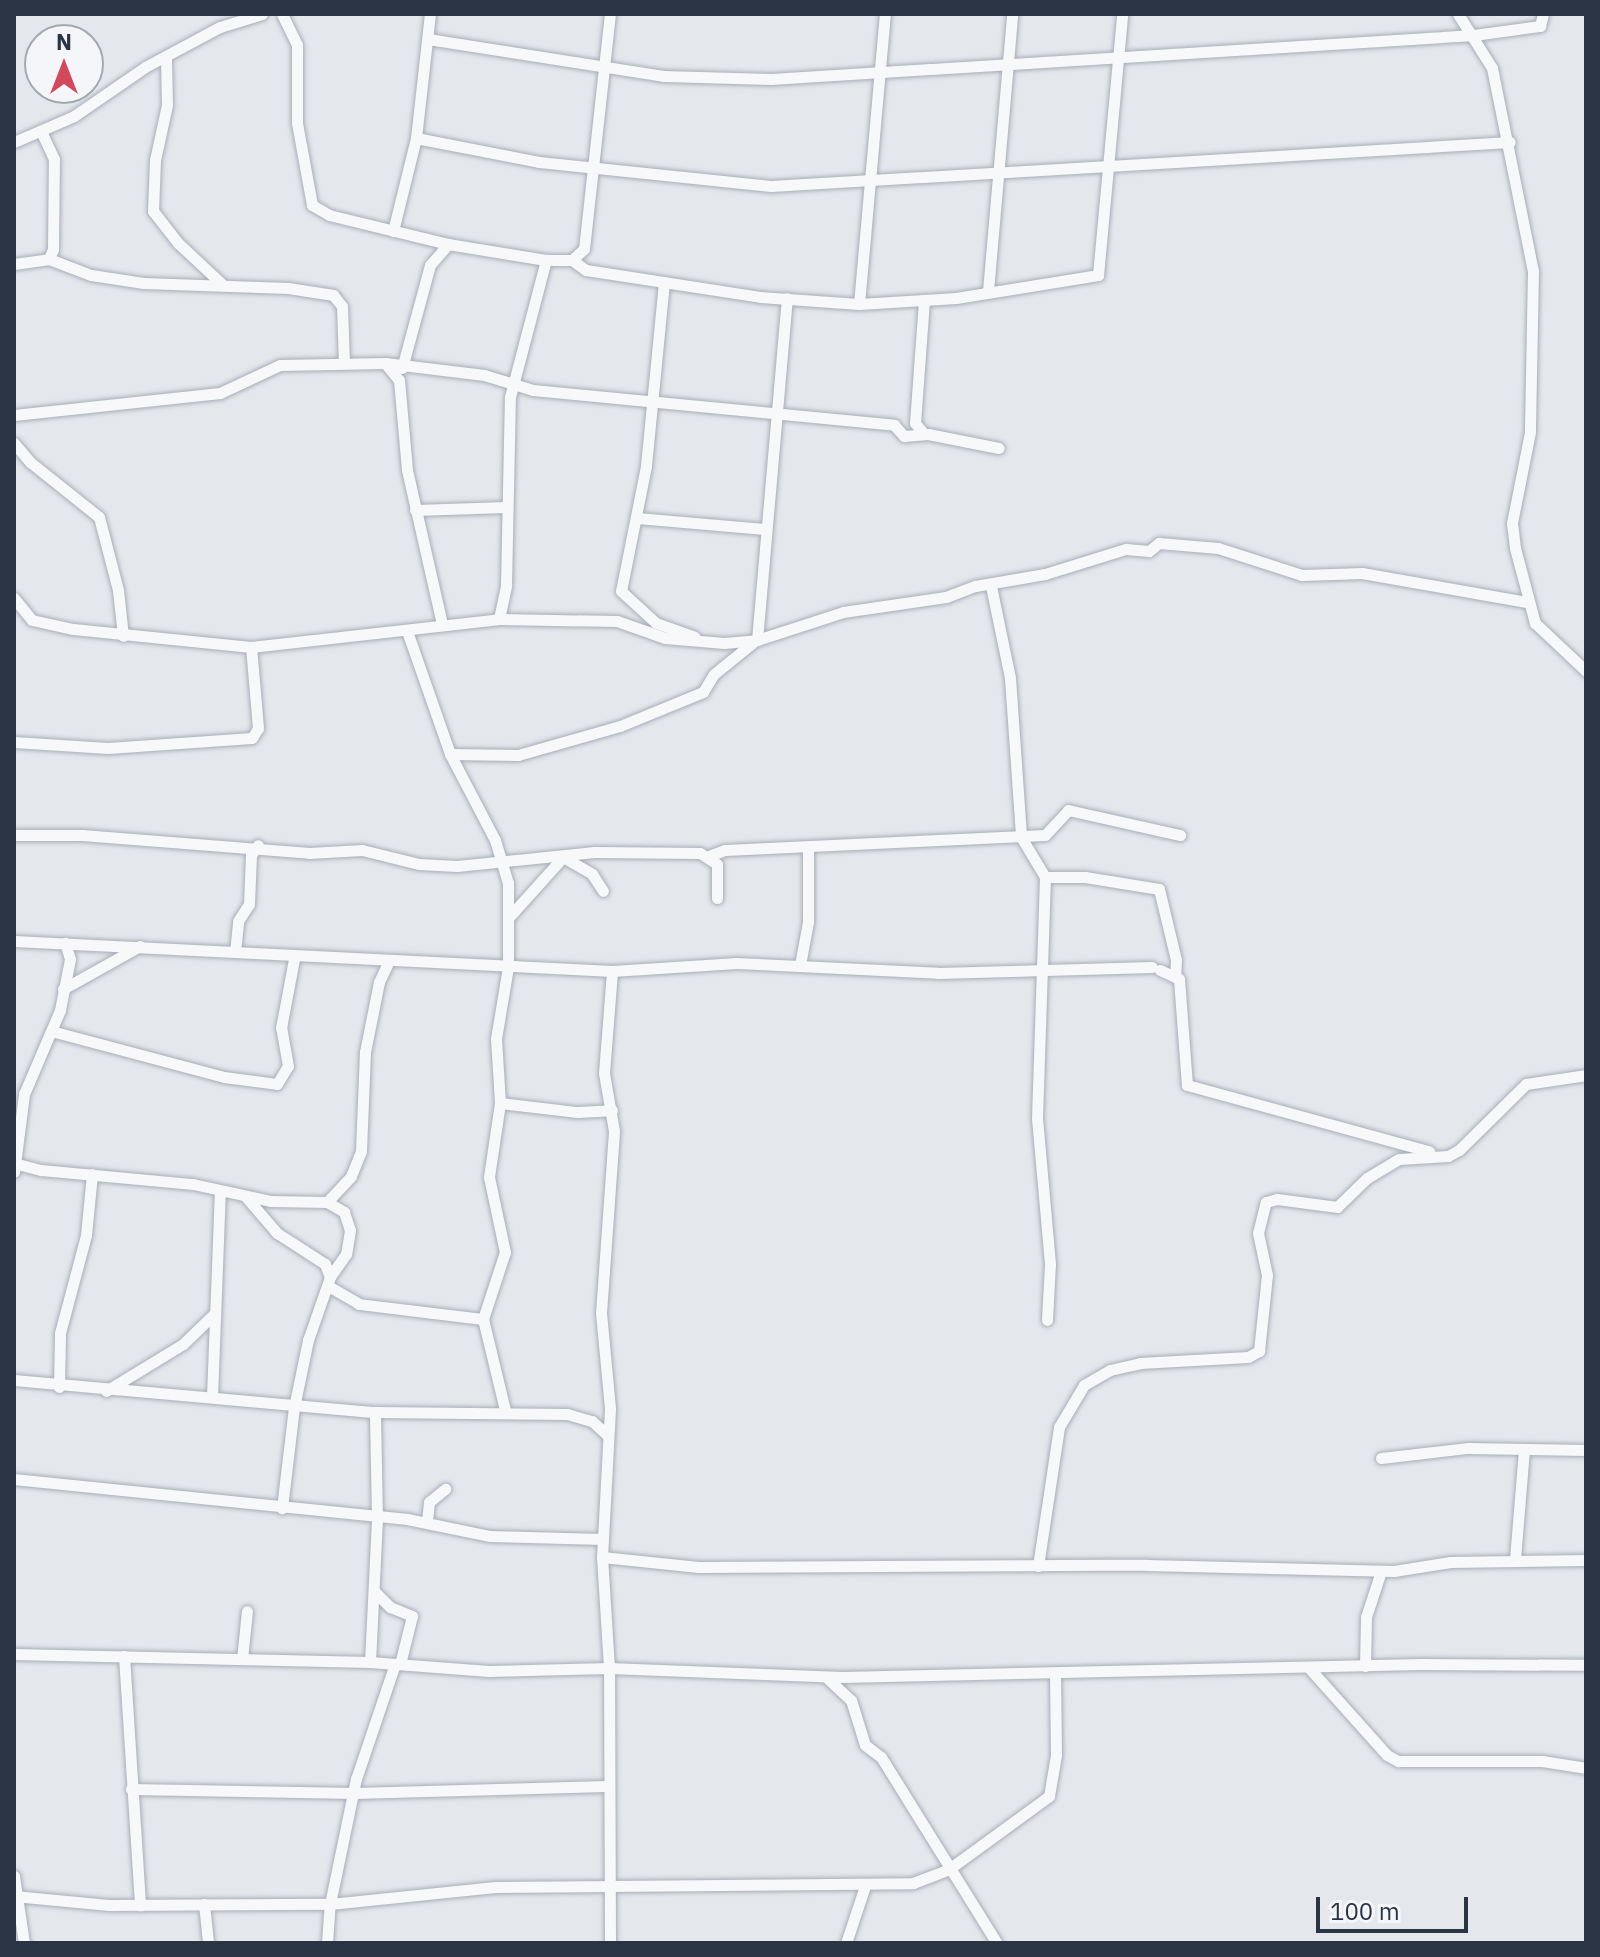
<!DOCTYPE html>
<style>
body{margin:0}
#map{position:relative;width:1600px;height:1957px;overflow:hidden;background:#e4e7ec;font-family:"IBM Plex Sans",sans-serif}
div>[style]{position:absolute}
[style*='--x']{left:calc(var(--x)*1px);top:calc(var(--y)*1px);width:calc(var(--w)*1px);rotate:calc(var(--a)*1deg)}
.roads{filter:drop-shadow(0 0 2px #a9aeb7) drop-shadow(0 0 2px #a9aeb7)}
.minor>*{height:11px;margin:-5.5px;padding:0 5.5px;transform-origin:5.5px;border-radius:5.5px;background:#f7f8fa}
span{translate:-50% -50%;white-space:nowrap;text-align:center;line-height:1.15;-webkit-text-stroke:7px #f4f6f9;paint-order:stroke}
.frame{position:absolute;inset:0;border:16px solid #2b3445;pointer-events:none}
.north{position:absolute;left:24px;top:24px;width:80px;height:80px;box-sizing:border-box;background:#f4f6f9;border:2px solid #a4a8b1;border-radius:50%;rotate:0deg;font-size:22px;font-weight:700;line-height:32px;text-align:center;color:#2b3445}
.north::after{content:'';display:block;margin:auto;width:28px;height:36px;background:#d1495b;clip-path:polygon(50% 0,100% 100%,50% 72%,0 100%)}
.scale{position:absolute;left:1316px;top:1897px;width:152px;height:36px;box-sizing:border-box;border:4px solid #2b3445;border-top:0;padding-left:10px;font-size:24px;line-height:28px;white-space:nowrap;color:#2b3445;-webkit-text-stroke:6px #f4f6f9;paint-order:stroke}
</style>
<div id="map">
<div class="roads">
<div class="minor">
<i style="--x:282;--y:14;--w:34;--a:64"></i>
<i style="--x:297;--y:45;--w:78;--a:90"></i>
<i style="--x:297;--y:123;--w:83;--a:79.6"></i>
<i style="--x:312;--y:205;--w:20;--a:30"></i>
<i style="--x:329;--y:215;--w:122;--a:13.7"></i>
<i style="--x:448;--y:244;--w:99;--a:9.3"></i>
<i style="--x:546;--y:260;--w:26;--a:0"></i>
<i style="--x:572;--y:260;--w:16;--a:-43"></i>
<i style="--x:584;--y:249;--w:236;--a:-83.7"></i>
<i style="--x:1458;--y:14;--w:64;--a:57.8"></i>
<i style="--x:1492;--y:68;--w:207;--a:78.6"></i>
<i style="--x:1533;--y:271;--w:161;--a:91.1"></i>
<i style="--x:1530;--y:432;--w:93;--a:101.2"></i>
<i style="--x:1512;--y:523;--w:25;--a:83"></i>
<i style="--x:1515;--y:548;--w:78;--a:75.1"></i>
<i style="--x:1535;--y:623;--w:70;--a:43.3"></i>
<i style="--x:428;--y:39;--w:238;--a:8.9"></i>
<i style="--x:663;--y:76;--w:108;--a:1.6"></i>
<i style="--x:771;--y:79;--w:704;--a:-3.58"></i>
<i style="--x:1474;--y:35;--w:67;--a:-7.8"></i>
<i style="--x:1540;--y:26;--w:12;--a:-76"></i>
<i style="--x:166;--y:58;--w:47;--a:88.8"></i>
<i style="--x:167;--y:105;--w:56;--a:102.3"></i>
<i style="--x:155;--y:160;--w:51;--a:92.2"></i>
<i style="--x:153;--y:211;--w:41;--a:52"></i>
<i style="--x:178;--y:243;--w:60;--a:43"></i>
<i style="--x:416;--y:138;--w:125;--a:11"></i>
<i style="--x:539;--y:162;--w:233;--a:5.9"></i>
<i style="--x:771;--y:186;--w:740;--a:-3.41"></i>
<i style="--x:14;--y:142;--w:65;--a:-23.4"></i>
<i style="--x:74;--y:116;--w:86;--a:-34.6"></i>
<i style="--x:145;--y:67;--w:85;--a:-28.1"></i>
<i style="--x:220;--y:27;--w:44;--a:-17.2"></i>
<i style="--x:393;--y:231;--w:96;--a:-76.1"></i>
<i style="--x:416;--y:138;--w:125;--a:-83.6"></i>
<i style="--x:49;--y:259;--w:45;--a:20.9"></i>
<i style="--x:91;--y:275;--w:53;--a:8.7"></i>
<i style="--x:143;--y:283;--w:145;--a:2"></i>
<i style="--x:288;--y:288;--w:46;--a:8.8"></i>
<i style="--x:333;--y:295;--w:14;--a:51"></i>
<i style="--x:342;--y:306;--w:56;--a:88"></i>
<i style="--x:572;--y:260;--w:17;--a:36"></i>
<i style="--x:586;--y:270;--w:176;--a:8.8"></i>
<i style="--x:760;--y:297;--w:99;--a:4"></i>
<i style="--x:859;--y:304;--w:97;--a:-3.5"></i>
<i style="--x:956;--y:298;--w:144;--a:-9.2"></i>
<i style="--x:1098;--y:275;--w:262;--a:-84.7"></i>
<i style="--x:14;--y:264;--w:35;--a:-8"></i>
<i style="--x:49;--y:259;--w:11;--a:-68"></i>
<i style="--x:53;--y:249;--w:90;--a:-89.4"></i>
<i style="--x:54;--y:159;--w:29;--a:-115"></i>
<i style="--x:664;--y:282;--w:185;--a:95.6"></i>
<i style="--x:646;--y:466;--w:127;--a:101.3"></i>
<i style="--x:621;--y:591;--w:47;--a:42.4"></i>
<i style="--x:656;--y:623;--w:41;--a:19.7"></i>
<i style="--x:988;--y:291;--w:278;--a:-85"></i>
<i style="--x:859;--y:304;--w:291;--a:-84.9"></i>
<i style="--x:385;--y:363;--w:22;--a:51"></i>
<i style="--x:399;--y:380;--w:90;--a:84.9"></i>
<i style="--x:407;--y:470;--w:158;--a:77.2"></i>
<i style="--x:402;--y:368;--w:107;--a:-74.8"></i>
<i style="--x:430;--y:265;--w:28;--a:-49"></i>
<i style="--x:14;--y:415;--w:207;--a:-6.1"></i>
<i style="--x:220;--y:393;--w:66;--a:-25"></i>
<i style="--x:280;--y:365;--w:105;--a:-1.1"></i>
<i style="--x:385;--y:363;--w:100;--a:6.9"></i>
<i style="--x:484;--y:375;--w:51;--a:17"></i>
<i style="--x:533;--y:390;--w:363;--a:5.5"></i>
<i style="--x:894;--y:425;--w:15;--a:48"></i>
<i style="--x:904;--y:436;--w:24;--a:-5"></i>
<i style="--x:928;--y:434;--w:72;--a:11.2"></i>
<i style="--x:924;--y:434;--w:14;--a:-129"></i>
<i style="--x:915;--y:423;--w:123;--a:-85.8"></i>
<i style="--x:14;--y:443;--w:25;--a:50"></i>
<i style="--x:30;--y:462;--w:88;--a:38.6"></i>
<i style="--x:99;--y:517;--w:75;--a:75.4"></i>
<i style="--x:118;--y:590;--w:46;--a:83.8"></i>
<i style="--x:415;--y:510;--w:91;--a:-1.9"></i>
<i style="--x:637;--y:518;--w:128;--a:4.9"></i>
<i style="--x:991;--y:586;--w:94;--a:78.3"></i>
<i style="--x:1010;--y:678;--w:159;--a:86"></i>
<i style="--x:1021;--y:837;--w:47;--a:59"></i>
<i style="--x:1045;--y:877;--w:241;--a:91.9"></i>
<i style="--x:1037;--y:1118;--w:147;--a:84.9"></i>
<i style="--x:1050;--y:1264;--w:56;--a:93.1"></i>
<i style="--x:14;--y:598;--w:28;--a:51"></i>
<i style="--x:32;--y:620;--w:42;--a:12.4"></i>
<i style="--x:73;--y:629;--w:179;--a:5.8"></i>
<i style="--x:251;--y:647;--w:250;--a:-6.4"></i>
<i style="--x:499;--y:619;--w:118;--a:1"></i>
<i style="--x:617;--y:621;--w:51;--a:19.5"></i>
<i style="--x:665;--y:638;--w:59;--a:4.8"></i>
<i style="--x:724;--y:643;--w:33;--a:-5"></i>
<i style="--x:757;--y:640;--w:90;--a:-18"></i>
<i style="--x:843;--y:612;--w:104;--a:-8.3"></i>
<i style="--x:946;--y:597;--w:31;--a:-21"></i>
<i style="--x:975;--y:586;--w:71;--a:-9.7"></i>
<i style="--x:1045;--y:574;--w:85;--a:-17.2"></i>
<i style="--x:1126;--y:549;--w:23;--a:5"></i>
<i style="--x:1149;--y:551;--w:13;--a:-39"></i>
<i style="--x:1159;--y:543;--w:59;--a:4.8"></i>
<i style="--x:1218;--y:548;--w:88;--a:17.8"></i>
<i style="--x:1302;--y:575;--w:60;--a:-1.9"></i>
<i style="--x:1362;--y:573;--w:167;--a:10"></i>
<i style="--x:499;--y:619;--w:35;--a:-78"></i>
<i style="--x:506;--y:585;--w:188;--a:-88.8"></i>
<i style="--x:510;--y:397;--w:142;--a:-75.3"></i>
<i style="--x:407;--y:631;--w:130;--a:70.7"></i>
<i style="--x:450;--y:754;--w:97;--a:62.4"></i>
<i style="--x:495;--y:840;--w:45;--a:73.2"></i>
<i style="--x:508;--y:883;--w:84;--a:90"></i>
<i style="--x:508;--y:967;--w:73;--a:99.5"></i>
<i style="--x:496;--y:1039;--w:64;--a:86.4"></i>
<i style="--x:500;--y:1103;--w:75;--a:98.5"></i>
<i style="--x:489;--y:1177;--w:77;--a:78"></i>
<i style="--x:505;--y:1252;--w:71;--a:108.2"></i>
<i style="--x:757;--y:640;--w:343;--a:-85"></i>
<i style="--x:14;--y:742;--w:94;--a:3.7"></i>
<i style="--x:108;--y:748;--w:144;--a:-4"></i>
<i style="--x:252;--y:738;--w:12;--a:-59"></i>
<i style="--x:258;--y:728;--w:81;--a:-94.9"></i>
<i style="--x:450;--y:754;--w:68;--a:0.8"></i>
<i style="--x:518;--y:755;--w:106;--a:-15.9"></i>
<i style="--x:620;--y:726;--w:90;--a:-22.3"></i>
<i style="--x:703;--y:692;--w:21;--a:-59"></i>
<i style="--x:714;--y:674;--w:54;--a:-39"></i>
<i style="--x:14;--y:835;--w:68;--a:0"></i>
<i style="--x:82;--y:835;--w:228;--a:4.5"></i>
<i style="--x:309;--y:853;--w:53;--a:-3.2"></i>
<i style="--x:362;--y:850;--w:59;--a:13.8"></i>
<i style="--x:419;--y:864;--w:38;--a:3"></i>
<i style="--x:457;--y:866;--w:138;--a:-5.8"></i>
<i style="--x:594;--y:852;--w:106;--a:0.5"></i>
<i style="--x:700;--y:853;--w:20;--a:33"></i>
<i style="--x:717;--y:864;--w:34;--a:90"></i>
<i style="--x:709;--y:856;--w:17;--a:-21"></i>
<i style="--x:725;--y:850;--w:320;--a:-2.7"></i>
<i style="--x:1045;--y:835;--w:34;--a:-47"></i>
<i style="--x:1068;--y:810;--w:115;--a:12.6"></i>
<i style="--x:1045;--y:877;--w:40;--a:0"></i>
<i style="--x:1085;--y:877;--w:75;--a:9.2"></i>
<i style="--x:1159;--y:889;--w:73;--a:76.5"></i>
<i style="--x:1176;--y:960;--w:17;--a:93"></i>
<i style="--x:509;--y:917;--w:81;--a:-48"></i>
<i style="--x:563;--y:857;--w:34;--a:30"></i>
<i style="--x:592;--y:874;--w:20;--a:57"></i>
<i style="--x:14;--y:941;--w:599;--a:2.87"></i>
<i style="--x:612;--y:971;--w:125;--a:-3.7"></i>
<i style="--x:737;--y:963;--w:201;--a:2.8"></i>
<i style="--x:938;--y:973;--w:214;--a:-1.6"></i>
<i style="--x:235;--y:952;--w:31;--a:-84"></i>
<i style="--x:238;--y:921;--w:20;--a:-57"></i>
<i style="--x:249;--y:904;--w:49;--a:-87.7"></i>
<i style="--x:251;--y:855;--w:12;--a:-55"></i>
<i style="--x:800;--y:965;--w:44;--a:-79.5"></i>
<i style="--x:808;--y:922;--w:72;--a:-90"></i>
<i style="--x:1160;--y:970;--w:21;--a:25"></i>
<i style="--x:1179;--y:979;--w:106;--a:85.7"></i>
<i style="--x:1187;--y:1085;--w:251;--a:15.3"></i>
<i style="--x:63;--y:989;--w:88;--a:-29.2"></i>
<i style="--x:55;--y:1032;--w:175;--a:14.9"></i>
<i style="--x:224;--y:1077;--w:53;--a:7.5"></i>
<i style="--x:277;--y:1084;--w:21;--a:-59"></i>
<i style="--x:288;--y:1066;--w:39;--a:-100"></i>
<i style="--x:281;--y:1028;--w:70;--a:-79.3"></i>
<i style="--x:500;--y:1103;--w:78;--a:6.7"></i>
<i style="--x:577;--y:1112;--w:35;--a:-3"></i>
<i style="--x:14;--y:1163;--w:28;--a:15"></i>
<i style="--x:41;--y:1170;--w:153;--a:5.3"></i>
<i style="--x:193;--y:1184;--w:80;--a:12.3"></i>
<i style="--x:271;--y:1201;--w:56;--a:1"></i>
<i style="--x:327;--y:1202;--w:20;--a:30"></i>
<i style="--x:344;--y:1212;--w:19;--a:72"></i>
<i style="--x:350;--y:1230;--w:24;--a:99"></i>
<i style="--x:346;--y:1254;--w:28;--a:125"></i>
<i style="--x:14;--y:1172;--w:79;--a:-82.7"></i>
<i style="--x:24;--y:1094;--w:91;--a:-66.8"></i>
<i style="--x:60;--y:1010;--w:52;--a:-78.9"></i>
<i style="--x:70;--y:959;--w:17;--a:-107"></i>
<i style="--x:246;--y:1197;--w:48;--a:49.3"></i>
<i style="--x:277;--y:1233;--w:57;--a:32.9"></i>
<i style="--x:325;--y:1264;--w:14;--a:69"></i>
<i style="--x:330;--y:1277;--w:67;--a:109.2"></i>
<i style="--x:308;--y:1340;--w:68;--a:101.8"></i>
<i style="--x:294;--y:1407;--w:102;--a:96.8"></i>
<i style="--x:327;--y:1202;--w:35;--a:-47"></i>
<i style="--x:351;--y:1176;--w:27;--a:-68"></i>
<i style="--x:361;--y:1151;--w:99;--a:-87.7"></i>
<i style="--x:365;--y:1052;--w:71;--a:-78.7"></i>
<i style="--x:379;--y:982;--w:23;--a:-65"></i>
<i style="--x:330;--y:1287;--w:34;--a:30"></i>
<i style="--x:359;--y:1304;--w:125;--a:6.9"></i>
<i style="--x:483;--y:1319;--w:94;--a:76.4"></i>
<i style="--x:14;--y:1380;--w:362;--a:5.1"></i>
<i style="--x:375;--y:1412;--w:192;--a:0.6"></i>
<i style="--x:567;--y:1414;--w:26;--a:16"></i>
<i style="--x:592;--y:1421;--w:21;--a:43"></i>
<i style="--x:59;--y:1387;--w:54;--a:-88.9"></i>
<i style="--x:60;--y:1333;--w:101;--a:-75.1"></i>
<i style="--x:86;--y:1235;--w:61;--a:-84.4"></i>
<i style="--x:106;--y:1391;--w:90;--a:-31.4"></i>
<i style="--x:183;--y:1344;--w:42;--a:-44"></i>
<i style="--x:212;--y:1397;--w:204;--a:-87.8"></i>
<i style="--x:1381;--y:1458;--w:88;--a:-6.6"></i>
<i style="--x:1468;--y:1448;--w:118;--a:1"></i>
<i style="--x:14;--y:1479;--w:395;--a:5.8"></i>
<i style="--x:407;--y:1519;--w:85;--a:11.6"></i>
<i style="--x:490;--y:1536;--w:113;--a:1.5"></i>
<i style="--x:427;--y:1521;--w:19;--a:-84"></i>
<i style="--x:429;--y:1502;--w:21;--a:-39"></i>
<i style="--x:602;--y:1557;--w:97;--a:5.9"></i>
<i style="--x:698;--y:1567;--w:449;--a:-0.3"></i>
<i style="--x:1147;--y:1565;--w:247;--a:1.4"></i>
<i style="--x:1394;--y:1571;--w:57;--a:-9.1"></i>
<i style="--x:1450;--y:1562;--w:136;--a:-0.8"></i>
<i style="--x:1515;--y:1559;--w:110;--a:-85.3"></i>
<i style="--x:1038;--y:1566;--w:141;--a:-81.4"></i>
<i style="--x:1059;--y:1427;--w:49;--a:-59.2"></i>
<i style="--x:1084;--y:1385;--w:30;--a:-30"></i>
<i style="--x:1110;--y:1370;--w:31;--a:-13"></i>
<i style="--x:1140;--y:1363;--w:108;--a:-3.2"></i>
<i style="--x:1248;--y:1357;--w:13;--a:-29"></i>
<i style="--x:1259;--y:1351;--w:76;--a:-84"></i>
<i style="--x:1267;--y:1275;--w:43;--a:-102.1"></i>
<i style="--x:1258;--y:1233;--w:32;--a:-76"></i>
<i style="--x:1266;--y:1202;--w:11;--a:-15"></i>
<i style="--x:1277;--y:1199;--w:61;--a:7.6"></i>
<i style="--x:1337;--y:1207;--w:42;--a:-44"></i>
<i style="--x:1367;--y:1178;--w:37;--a:-31"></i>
<i style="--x:1399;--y:1159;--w:49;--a:-3.5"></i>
<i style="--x:1448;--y:1156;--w:13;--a:-29"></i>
<i style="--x:1459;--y:1150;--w:94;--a:-44.6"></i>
<i style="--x:1526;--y:1084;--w:61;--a:-8.5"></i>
<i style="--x:374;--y:1591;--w:23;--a:45"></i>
<i style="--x:390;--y:1607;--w:24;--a:22"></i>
<i style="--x:412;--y:1616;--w:49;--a:104"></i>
<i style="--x:14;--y:1654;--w:356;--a:1.3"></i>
<i style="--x:370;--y:1662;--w:119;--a:4.3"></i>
<i style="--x:489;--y:1671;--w:120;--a:-1.4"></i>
<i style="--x:609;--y:1668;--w:233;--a:2.2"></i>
<i style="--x:842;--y:1677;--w:578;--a:-1.29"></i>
<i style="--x:1420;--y:1664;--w:166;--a:0.3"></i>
<i style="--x:124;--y:1656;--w:250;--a:86.3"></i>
<i style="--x:242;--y:1659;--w:48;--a:-84.1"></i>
<i style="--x:370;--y:1662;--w:143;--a:-87.2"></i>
<i style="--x:377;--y:1519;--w:107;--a:-91.1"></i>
<i style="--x:1365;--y:1666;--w:49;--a:-88.8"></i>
<i style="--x:1366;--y:1617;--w:48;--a:-71.9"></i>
<i style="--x:1310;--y:1669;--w:115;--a:48.2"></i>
<i style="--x:1387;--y:1755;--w:13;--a:29"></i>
<i style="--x:1398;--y:1761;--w:144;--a:0"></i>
<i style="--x:1542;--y:1761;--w:45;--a:9"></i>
<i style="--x:826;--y:1677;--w:34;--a:43"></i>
<i style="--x:851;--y:1700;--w:47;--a:72.7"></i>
<i style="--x:865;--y:1745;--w:20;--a:37"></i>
<i style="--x:881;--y:1757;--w:219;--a:58.1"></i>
<i style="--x:131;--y:1789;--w:224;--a:1"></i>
<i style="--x:355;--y:1793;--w:251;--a:-1.6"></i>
<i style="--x:14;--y:1876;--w:68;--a:81.5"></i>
<i style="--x:14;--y:1896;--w:95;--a:5.4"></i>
<i style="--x:109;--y:1905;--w:221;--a:-0.3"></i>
<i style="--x:330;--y:1904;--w:166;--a:-5.9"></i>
<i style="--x:495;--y:1887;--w:418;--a:-0.5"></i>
<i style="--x:913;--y:1883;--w:39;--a:-21"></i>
<i style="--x:949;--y:1869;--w:124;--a:-36.1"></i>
<i style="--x:1049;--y:1796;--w:42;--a:-80.3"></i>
<i style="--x:1056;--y:1755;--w:81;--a:-90.7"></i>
<i style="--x:204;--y:1904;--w:39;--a:84"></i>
<i style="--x:327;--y:1943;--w:39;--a:-86"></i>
<i style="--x:330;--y:1904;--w:128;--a:-78.3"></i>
<i style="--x:356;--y:1779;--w:121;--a:-71.3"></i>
<i style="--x:610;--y:1943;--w:275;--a:-90.2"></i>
<i style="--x:609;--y:1668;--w:111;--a:-93.6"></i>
<i style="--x:602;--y:1557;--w:149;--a:-86.9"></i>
<i style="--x:610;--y:1408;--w:95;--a:-95.4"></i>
<i style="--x:601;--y:1313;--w:182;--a:-85.9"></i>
<i style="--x:614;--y:1131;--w:59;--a:-99.8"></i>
<i style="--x:604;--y:1073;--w:102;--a:-85.5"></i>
<i style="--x:846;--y:1943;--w:60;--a:-71.6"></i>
</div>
</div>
<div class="frame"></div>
<div class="north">N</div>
<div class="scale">100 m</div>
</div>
